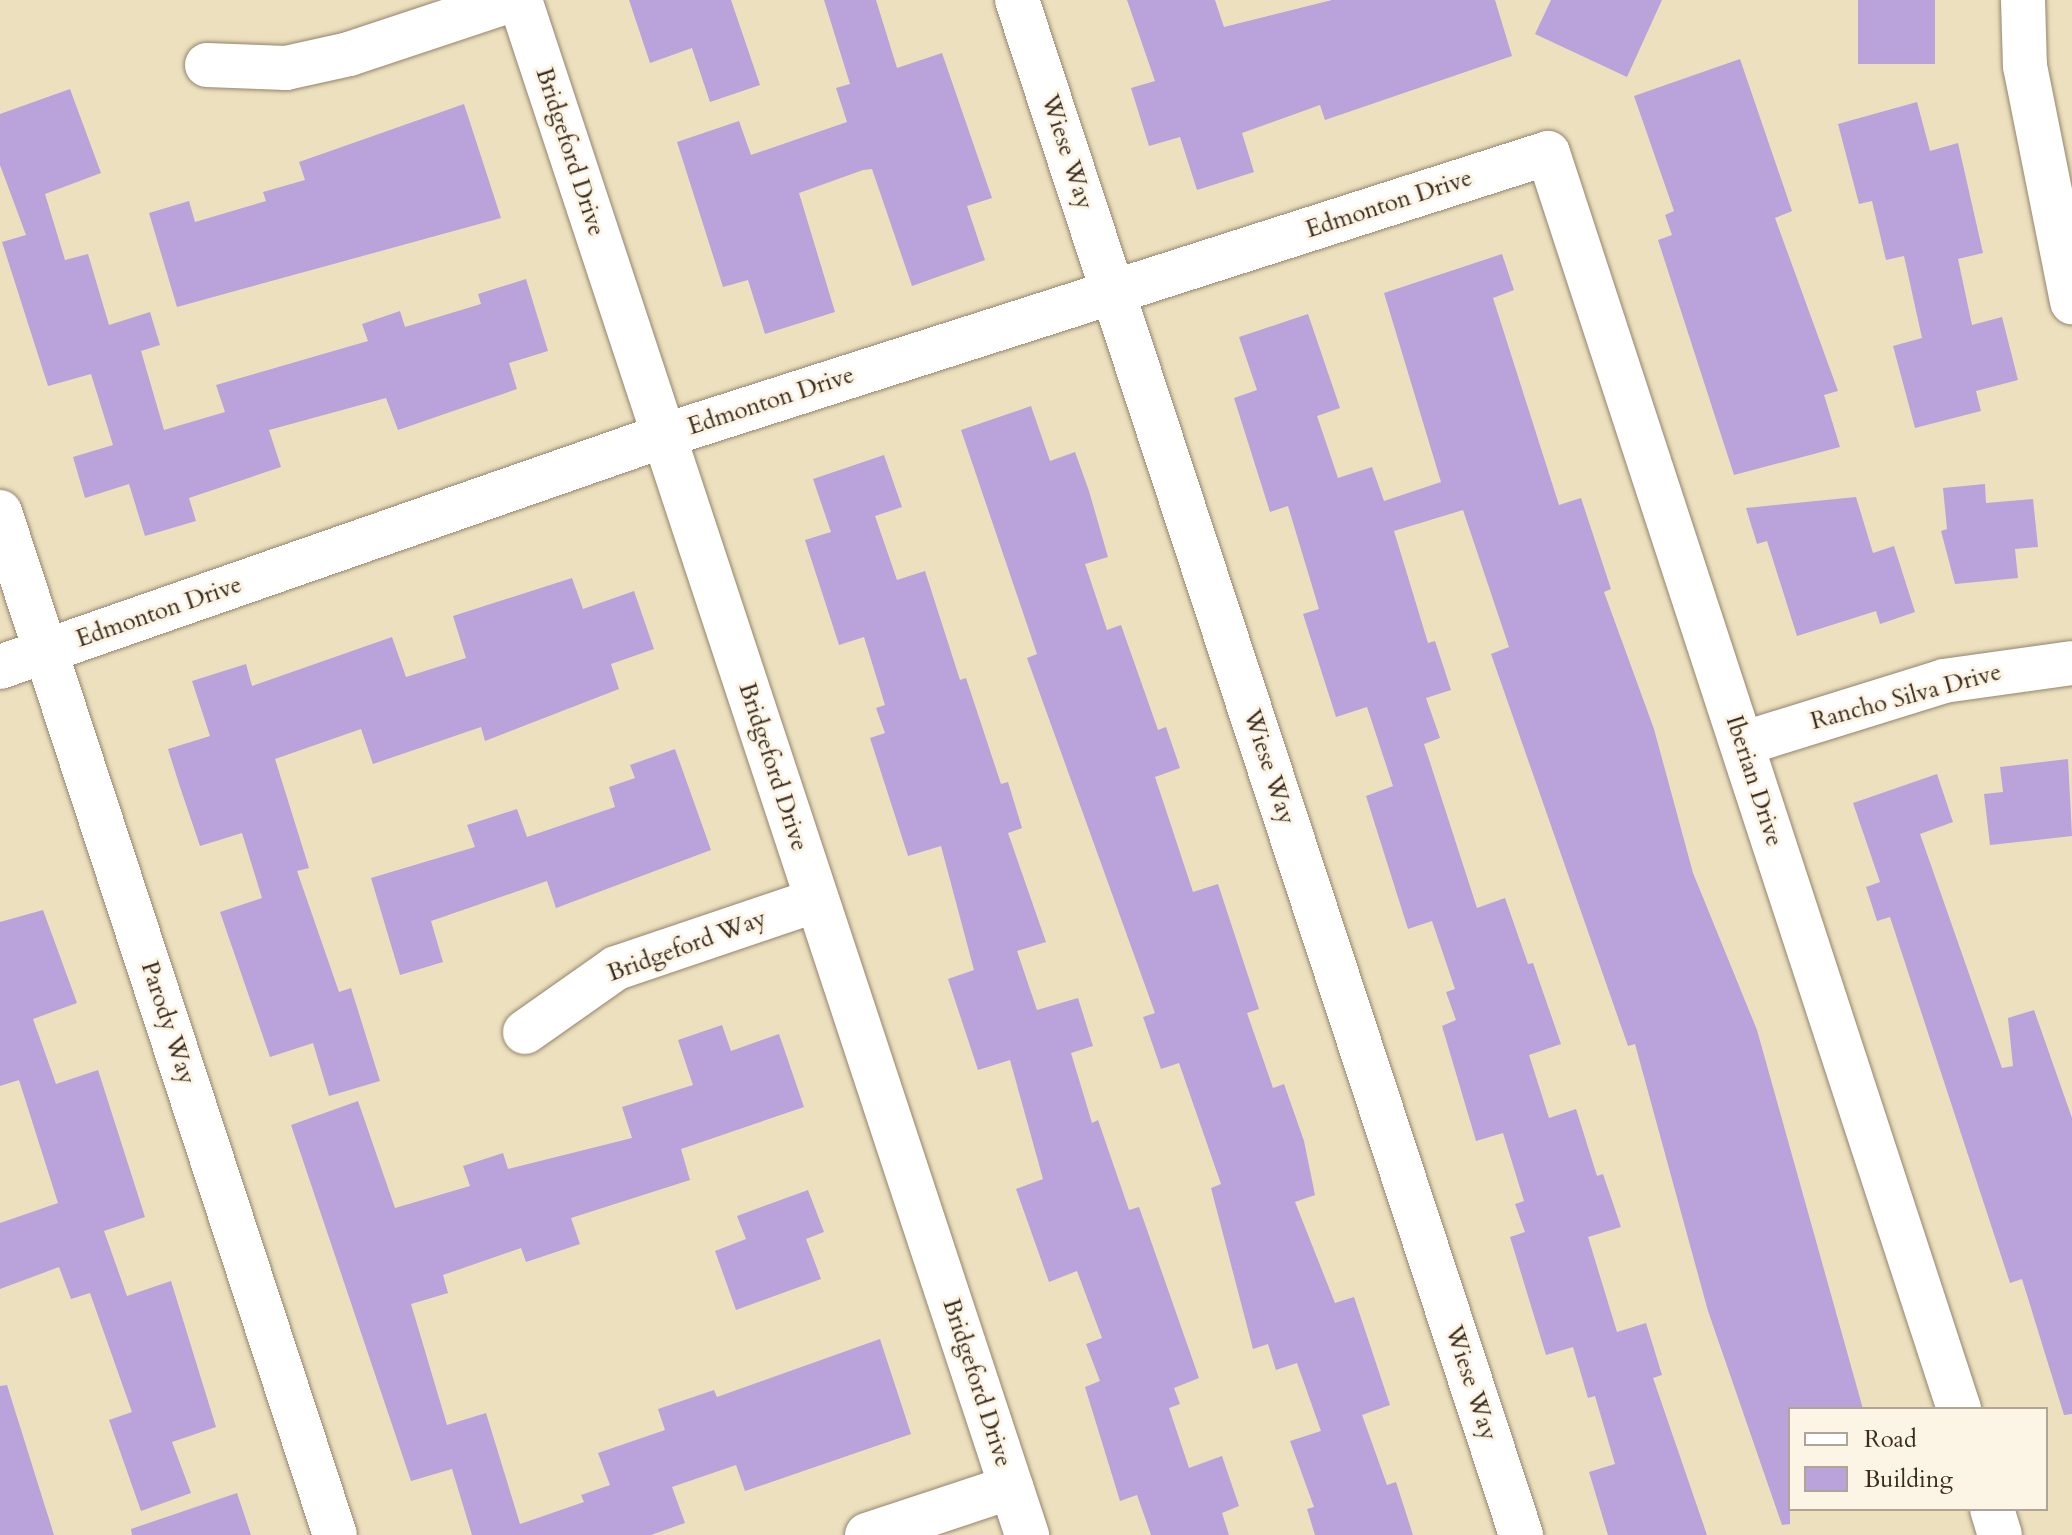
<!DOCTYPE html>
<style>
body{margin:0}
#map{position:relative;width:2072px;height:1535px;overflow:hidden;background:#ede0be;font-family:Cardo,serif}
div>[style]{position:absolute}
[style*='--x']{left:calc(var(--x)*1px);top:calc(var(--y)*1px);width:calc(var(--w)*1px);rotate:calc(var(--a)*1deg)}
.building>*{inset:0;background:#baa2da;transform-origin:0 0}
.roads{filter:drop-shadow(0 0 2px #94856e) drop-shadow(0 0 2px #94856e)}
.minor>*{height:44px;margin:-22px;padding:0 22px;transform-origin:22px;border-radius:22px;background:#fff}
.tertiary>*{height:44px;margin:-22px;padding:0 22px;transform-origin:22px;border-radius:22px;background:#fff}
span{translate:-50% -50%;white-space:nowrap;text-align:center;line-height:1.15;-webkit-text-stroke:6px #fcf5e5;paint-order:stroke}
.street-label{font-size:24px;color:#3b2a1e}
.legend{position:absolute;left:1788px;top:1407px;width:260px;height:104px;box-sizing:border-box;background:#fcf5e5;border:2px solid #afa495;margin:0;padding:10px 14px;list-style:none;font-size:24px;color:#3b2a1e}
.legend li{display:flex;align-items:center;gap:16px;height:40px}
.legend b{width:40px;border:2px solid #afa495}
</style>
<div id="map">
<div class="building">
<i style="clip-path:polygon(629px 0,731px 0,760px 85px,710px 102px,692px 48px,650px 63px)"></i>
<i style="clip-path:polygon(824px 0,876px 0,897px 68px,942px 53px,992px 198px,967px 206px,985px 260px,912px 286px,872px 169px,863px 170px,799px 193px,835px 312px,765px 334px,748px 280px,723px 287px,677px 142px,739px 121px,751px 155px,847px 122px,836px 88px,850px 84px)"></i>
<i style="clip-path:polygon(1127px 0,1215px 0,1224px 27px,1332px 0,1495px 0,1512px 56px,1325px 120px,1320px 105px,1242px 133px,1254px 172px,1197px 190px,1180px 137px,1149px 146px,1131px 88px,1155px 81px)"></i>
<i style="clip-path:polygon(1551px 0,1662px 0,1627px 77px,1535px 34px)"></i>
<i style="left:1858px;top:0;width:77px;height:64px"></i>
<i style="clip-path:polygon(1740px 59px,1792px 211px,1775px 218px,1838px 391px,1824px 395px,1840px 447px,1734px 475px,1658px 240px,1672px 235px,1665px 215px,1674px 211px,1634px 96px)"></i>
<i style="clip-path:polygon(70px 89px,101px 173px,45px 194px,65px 260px,88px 254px,109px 325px,150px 312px,160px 345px,141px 351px,164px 430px,225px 412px,216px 385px,368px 341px,362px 324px,400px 311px,405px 327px,481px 304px,478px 294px,526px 279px,548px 351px,509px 363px,517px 389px,398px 430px,386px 398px,269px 430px,281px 467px,189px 498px,196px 521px,145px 536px,129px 484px,85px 498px,73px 457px,113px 445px,91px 374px,48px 386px,2px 242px,26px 235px,0 165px,0 114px)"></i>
<i style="clip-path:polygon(1917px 102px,1930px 151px,1958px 143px,1983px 253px,1958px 259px,1972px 325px,2002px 317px,2018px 380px,1976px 391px,1981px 411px,1915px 428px,1893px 346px,1922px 338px,1904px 256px,1886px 260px,1872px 201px,1859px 204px,1838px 124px)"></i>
<i style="clip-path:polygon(464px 104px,501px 218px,177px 307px,149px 213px,189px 201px,195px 222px,266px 201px,263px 192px,305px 180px,299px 162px)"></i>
<i style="clip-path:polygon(1502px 254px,1514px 290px,1493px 298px,1559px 505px,1581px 498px,1611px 589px,1604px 592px,1654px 729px,1693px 873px,1757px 1030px,1863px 1409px,1790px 1409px,1790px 1524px,1782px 1525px,1708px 1311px,1635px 1044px,1628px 1046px,1491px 654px,1509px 647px,1463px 510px,1394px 531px,1428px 643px,1435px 641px,1451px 690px,1426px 698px,1440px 738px,1424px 744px,1477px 908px,1505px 898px,1528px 964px,1533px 963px,1561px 1044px,1529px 1055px,1549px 1118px,1576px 1109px,1597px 1176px,1603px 1174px,1621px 1227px,1588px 1237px,1617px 1332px,1646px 1323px,1662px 1375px,1653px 1378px,1707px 1535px,1608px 1535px,1589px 1472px,1615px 1464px,1595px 1396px,1588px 1398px,1573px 1347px,1546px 1355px,1510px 1237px,1525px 1232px,1515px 1204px,1524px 1201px,1503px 1133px,1476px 1141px,1442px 1026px,1456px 1020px,1446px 992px,1455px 989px,1432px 921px,1408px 929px,1366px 796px,1393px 786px,1367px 707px,1336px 717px,1303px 614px,1319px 609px,1288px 506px,1270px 512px,1234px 398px,1257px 390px,1239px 337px,1308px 314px,1340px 408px,1317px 416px,1338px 478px,1372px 467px,1384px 501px,1441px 482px,1384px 293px)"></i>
<i style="clip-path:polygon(1031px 406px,1050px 461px,1075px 452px,1089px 491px,1108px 557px,1085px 564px,1107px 630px,1121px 625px,1158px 730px,1166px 727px,1180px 768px,1155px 777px,1193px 892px,1218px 884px,1259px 1009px,1247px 1013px,1273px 1088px,1284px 1084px,1304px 1141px,1315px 1195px,1295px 1202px,1335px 1303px,1354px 1297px,1390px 1405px,1362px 1415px,1387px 1485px,1396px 1482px,1413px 1535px,1315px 1535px,1307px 1509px,1314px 1507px,1290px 1441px,1321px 1431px,1297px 1363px,1276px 1370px,1268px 1344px,1253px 1349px,1211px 1188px,1221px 1184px,1179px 1063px,1161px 1069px,1143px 1017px,1155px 1013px,1027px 658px,1037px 654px,961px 430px)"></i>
<i style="clip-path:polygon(884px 455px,902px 507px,875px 516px,897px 580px,925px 571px,960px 680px,966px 678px,1001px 784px,1008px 782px,1022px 828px,1008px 833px,1046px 942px,1017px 951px,1037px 1010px,1078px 998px,1093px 1046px,1071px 1053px,1092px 1123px,1098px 1120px,1129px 1210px,1139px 1207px,1199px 1378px,1174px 1388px,1180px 1404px,1169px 1408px,1189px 1468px,1222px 1456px,1239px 1506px,1222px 1513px,1229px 1535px,1151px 1535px,1137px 1495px,1120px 1501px,1085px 1387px,1100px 1381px,1086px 1344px,1102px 1338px,1077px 1271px,1049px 1282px,1016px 1189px,1043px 1179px,1010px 1060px,978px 1070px,948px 979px,974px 970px,941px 846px,908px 856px,870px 738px,885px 733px,876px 708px,885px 705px,864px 637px,839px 645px,805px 540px,831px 532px,813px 479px)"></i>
<i style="clip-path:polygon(1985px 484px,1986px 503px,2033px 499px,2038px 547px,2015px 549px,2018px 578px,1955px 584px,1941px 531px,1947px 529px,1943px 488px)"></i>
<i style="clip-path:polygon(1856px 497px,1873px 553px,1894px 546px,1915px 612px,1880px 624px,1876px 611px,1797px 636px,1767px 541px,1757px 544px,1746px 508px)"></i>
<i style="clip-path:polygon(572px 578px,583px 609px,634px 591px,654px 649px,611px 664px,619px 689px,485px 741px,481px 727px,373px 764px,361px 729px,275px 759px,309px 868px,297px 871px,339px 992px,351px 988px,380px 1081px,329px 1096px,313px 1043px,270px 1057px,220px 912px,262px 898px,242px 833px,200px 846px,180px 787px,168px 749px,210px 736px,192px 681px,246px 664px,252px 686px,392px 637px,406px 677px,466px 658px,453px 616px)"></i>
<i style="clip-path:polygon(675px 749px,711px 850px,556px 908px,547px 881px,431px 921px,443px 962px,400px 975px,371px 878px,475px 847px,467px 825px,517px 809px,527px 837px,615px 807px,609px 787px,635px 778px,630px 765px)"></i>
<i style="clip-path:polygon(2068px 759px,2072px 836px,1990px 845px,1984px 794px,2003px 792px,2000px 767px)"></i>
<i style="clip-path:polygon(1937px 774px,1953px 822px,1920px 834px,2002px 1068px,2013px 1066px,2008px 1018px,2034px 1010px,2072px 1118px,2072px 1414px,2064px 1415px,2022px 1279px,2010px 1283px,1890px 917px,1877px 921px,1866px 887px,1880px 882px,1853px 803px)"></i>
<i style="clip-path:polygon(43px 910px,77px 1003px,33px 1019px,56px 1084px,98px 1070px,145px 1217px,104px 1231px,127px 1296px,171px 1281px,216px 1427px,172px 1442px,191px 1493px,141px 1511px,109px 1420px,132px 1412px,90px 1293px,71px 1299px,59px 1267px,0 1289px,0 1223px,58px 1203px,19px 1080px,0 1086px,0 922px)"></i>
<i style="clip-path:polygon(722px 1025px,731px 1051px,779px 1034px,804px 1107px,681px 1149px,690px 1180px,571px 1218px,580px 1244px,526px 1262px,521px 1248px,443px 1275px,448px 1293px,411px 1304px,447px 1425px,486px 1413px,520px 1524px,584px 1502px,581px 1495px,610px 1485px,598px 1453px,665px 1430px,658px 1409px,714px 1390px,717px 1397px,880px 1339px,911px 1434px,745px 1491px,736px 1465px,672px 1487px,685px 1523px,651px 1535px,472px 1535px,452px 1469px,411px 1481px,291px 1125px,358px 1101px,395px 1208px,470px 1186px,463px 1166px,503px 1153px,508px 1169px,632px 1138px,622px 1107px,693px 1085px,678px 1040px)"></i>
<i style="clip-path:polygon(808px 1190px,824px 1232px,806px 1239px,821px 1279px,736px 1310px,715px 1251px,746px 1239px,737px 1216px)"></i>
<i style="clip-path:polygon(7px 1385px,54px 1535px,0 1535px,0 1386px)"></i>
<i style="clip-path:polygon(237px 1493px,251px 1535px,132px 1535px,131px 1529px)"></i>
</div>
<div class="roads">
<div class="minor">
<i style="--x:1017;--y:0;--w:1616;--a:71.82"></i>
<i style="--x:2023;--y:0;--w:66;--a:88.3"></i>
<i style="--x:2025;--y:66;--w:241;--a:78.7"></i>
<i style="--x:207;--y:65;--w:79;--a:2.2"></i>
<i style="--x:286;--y:68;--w:65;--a:-12.5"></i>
<i style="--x:349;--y:54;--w:171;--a:-18.4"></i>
<i style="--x:0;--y:512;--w:1076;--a:71.87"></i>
<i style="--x:0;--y:667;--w:702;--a:-19.21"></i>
<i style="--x:663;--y:436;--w:929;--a:-17.73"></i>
<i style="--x:1548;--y:153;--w:1322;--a:71.88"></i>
<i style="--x:1742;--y:744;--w:212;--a:-17.3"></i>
<i style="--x:1944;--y:681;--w:129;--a:-8"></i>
<i style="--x:525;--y:1032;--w:111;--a:-35.1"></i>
<i style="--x:616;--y:968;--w:212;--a:-18.7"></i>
<i style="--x:1992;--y:1509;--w:27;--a:73"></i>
<i style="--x:867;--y:1535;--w:152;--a:-18.4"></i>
</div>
<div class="tertiary">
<i style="--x:520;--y:0;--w:1617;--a:71.72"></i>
</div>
</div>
<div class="street-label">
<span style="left:570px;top:152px;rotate:72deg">Bridgeford Drive</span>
<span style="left:1067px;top:152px;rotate:72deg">Wiese Way</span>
<span style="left:1389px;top:204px;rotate:-18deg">Edmonton Drive</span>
<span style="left:771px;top:401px;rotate:-18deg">Edmonton Drive</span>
<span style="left:159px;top:612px;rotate:-19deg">Edmonton Drive</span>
<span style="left:1906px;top:697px;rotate:-15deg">Rancho Silva Drive</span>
<span style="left:773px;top:767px;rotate:72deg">Bridgeford Drive</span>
<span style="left:1269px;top:767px;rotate:72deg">Wiese Way</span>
<span style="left:1754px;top:781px;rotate:72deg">Iberian Drive</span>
<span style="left:687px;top:946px;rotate:-20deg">Bridgeford Way</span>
<span style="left:168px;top:1023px;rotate:72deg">Parody Way</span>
<span style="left:977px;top:1383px;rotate:72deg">Bridgeford Drive</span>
<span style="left:1471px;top:1383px;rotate:72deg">Wiese Way</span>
</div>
<ul class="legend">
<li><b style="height:10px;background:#fff"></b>Road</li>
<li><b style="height:22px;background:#baa2da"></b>Building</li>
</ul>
</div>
